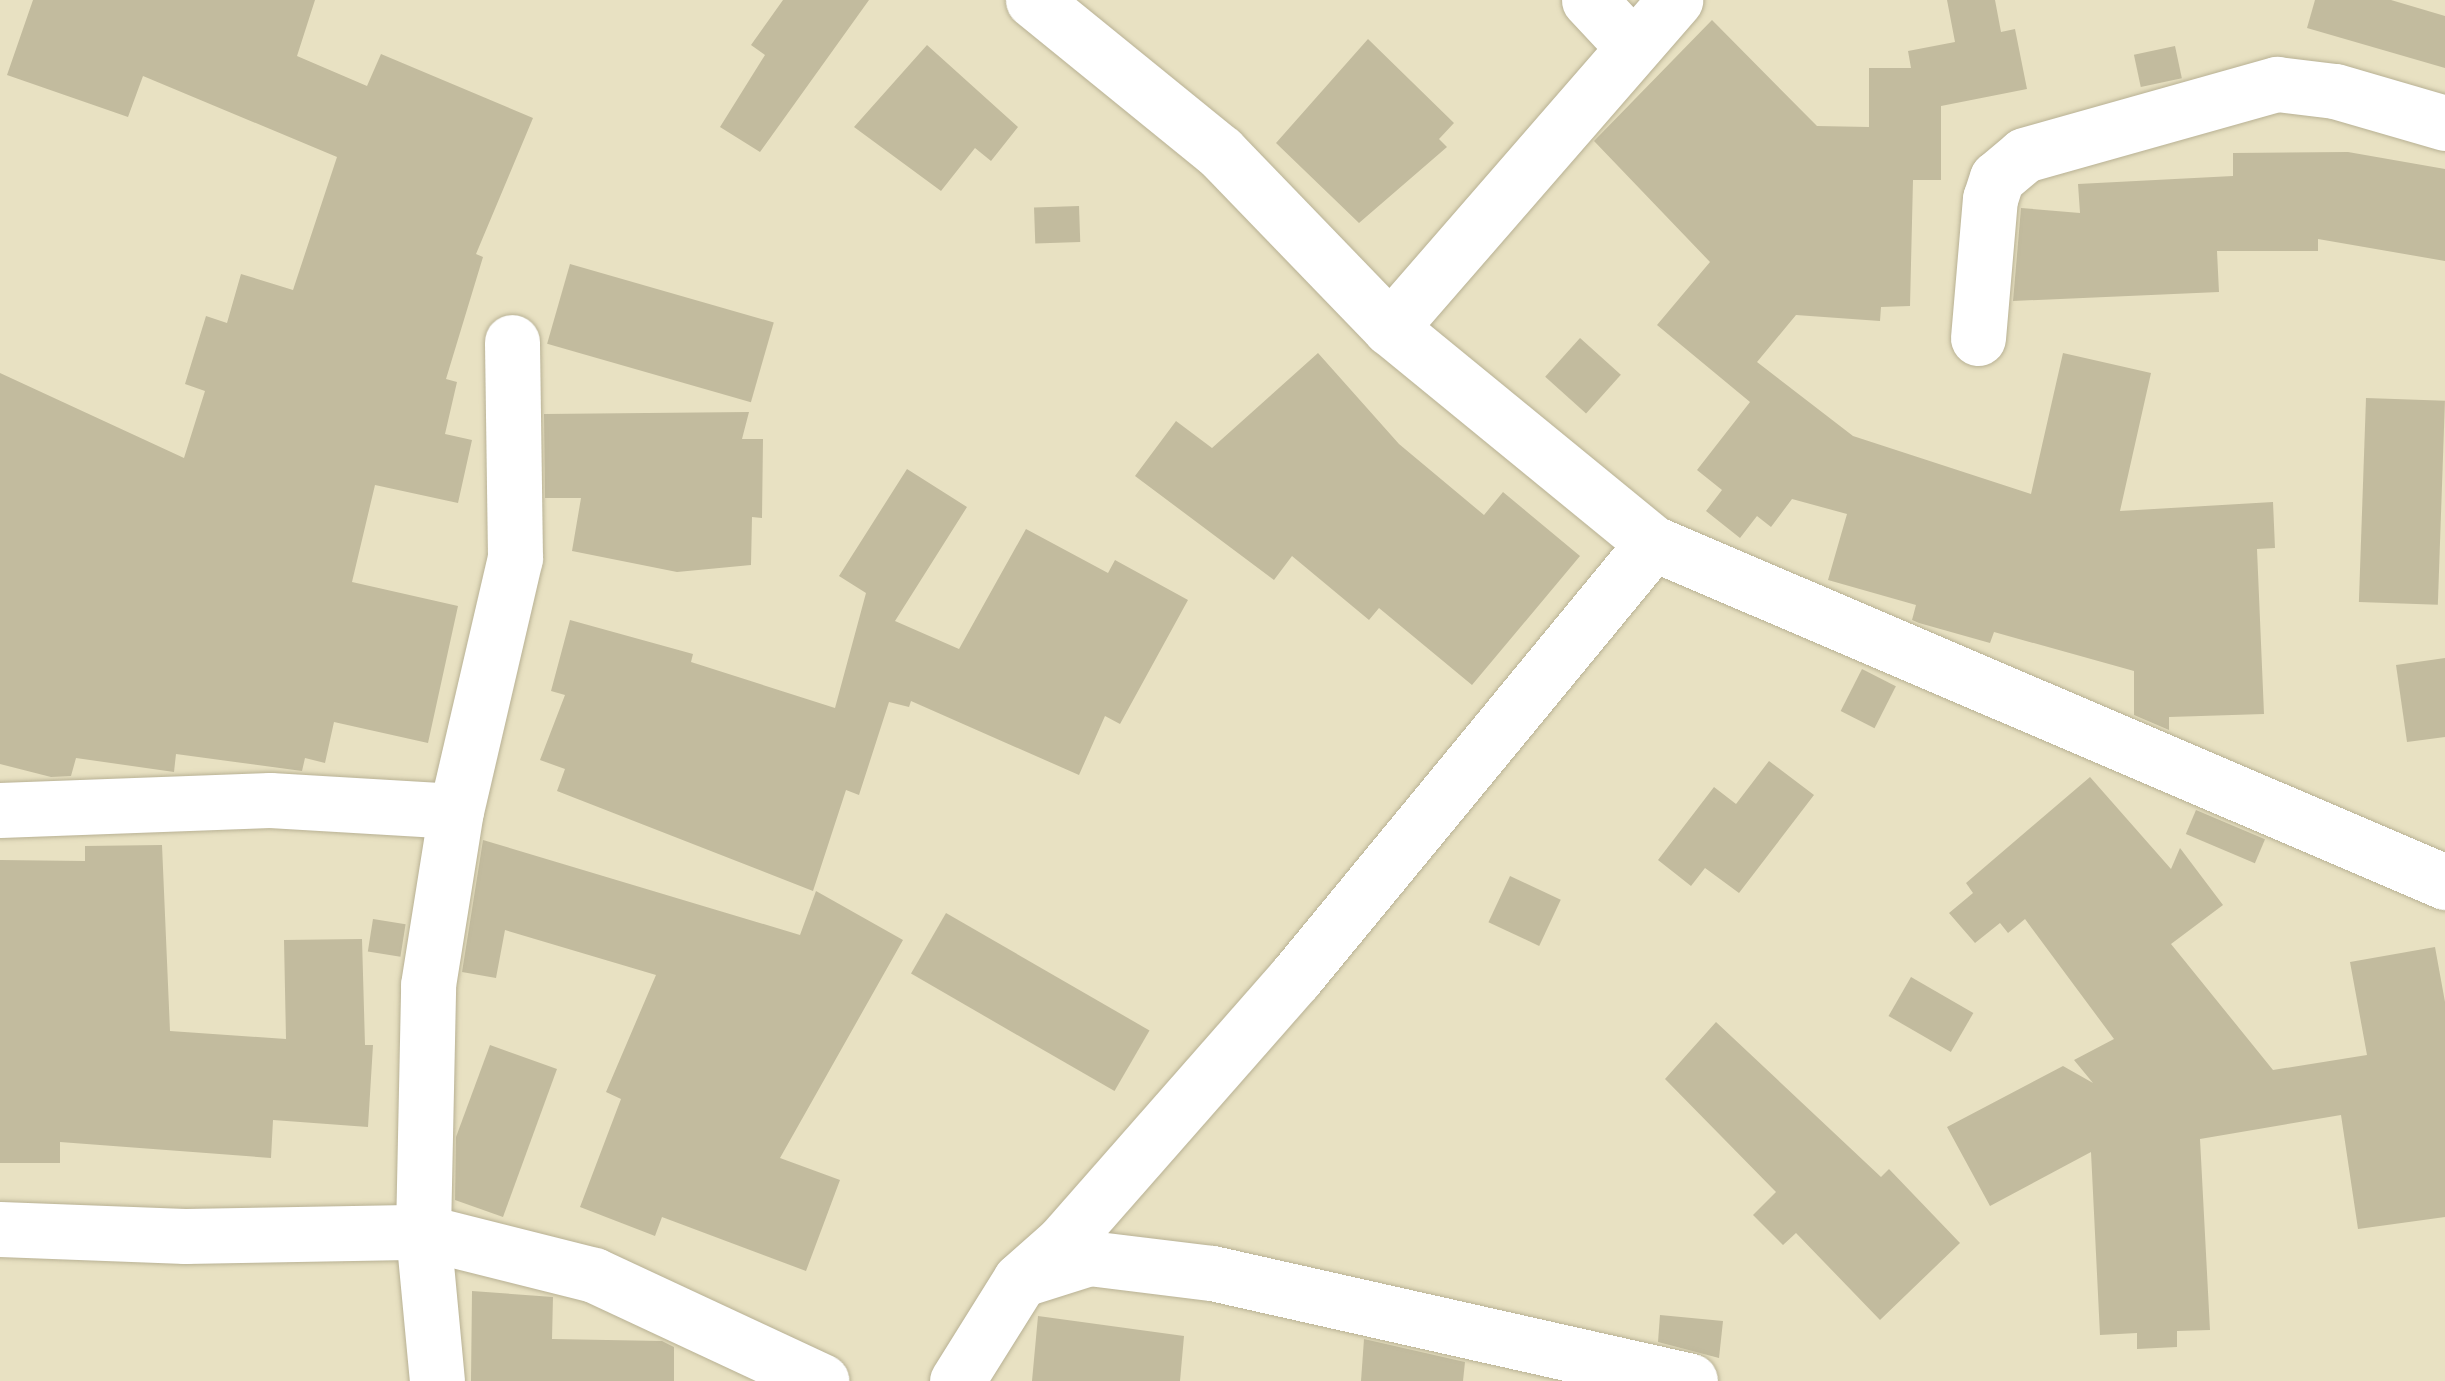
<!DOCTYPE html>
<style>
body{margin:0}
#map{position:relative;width:2445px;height:1381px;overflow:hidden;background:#e8e1c2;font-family:"Archivo Narrow",sans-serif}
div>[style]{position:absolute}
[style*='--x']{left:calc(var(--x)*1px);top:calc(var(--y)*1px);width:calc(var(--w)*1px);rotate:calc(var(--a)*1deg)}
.building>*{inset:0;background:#c2bb9e;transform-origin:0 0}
.roads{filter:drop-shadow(0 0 2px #b8b194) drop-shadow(0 0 2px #b8b194)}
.minor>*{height:55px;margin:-27.5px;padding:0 27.5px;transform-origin:27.5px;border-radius:27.5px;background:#fff}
span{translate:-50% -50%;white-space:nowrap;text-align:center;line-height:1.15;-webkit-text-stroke:8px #e8e1c2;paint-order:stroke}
</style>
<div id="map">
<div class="building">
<i style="clip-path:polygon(33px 0,315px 0,297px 56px,367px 86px,381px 54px,533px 118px,476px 254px,483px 257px,446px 379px,457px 382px,445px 434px,472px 440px,458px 503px,375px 485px,352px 582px,458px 606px,428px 743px,334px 722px,325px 763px,305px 758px,302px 771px,176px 754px,174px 772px,76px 758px,71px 776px,51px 777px,0 764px,0 373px,184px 458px,205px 391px,185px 384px,206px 316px,227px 323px,241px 274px,293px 290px,337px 157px,143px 76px,128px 117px,7px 75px)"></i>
<i style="clip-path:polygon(783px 0,869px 0,760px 152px,720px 127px,765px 55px,751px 45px)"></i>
<i style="clip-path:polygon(1947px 0,1995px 0,2001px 32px,2015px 29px,2027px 89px,1941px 106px,1941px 180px,1913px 180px,1910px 306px,1881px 307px,1880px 321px,1796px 315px,1757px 362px,1853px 436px,2031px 494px,2063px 353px,2151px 373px,2120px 511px,2273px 502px,2275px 548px,2257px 549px,2264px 714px,2169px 717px,2169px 730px,2134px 715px,2134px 671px,1994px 632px,1990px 643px,1919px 623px,1912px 620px,1916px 605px,1828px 580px,1847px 514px,1792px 499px,1771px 527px,1757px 516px,1740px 538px,1706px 511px,1722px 490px,1697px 470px,1750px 402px,1657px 325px,1710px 262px,1594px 141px,1712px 20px,1817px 126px,1869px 127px,1869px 68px,1911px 68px,1908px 51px,1955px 42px)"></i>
<i style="clip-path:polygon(2315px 0,2391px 0,2445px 16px,2445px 68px,2307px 28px)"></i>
<i style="clip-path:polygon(1368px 39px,1454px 123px,1439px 139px,1447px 147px,1359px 223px,1276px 143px)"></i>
<i style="clip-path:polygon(927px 45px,1018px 127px,991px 161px,975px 148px,941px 191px,854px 127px)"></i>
<i style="left:2175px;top:46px;width:33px;height:42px;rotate:78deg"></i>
<i style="clip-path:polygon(2348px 152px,2445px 169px,2445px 261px,2318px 239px,2318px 251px,2217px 251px,2219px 292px,2013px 301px,2021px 208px,2080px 213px,2078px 184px,2233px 176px,2233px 153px)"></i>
<i style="left:1079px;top:206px;width:36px;height:45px;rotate:88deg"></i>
<i style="left:570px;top:264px;width:212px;height:83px;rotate:16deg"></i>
<i style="left:1580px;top:338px;width:55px;height:52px;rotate:42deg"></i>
<i style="clip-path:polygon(1318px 353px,1399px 444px,1484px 515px,1503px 492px,1580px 556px,1472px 685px,1379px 608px,1369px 620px,1292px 556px,1274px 580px,1135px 476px,1176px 421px,1212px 448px)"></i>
<i style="left:2366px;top:398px;width:79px;height:204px;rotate:2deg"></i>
<i style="clip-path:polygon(749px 412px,742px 439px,763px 439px,762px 518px,752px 517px,751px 565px,677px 572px,572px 551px,581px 498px,545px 498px,544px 414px)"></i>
<i style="clip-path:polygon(907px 469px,967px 507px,895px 621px,959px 649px,1026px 529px,1108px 573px,1115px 560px,1188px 600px,1120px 724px,1105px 716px,1079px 775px,911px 701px,909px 707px,889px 702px,859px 795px,846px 790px,813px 891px,557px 791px,565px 769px,540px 760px,565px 695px,551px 691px,570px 620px,693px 654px,691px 662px,835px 708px,866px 593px,839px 576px)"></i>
<i style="clip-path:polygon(2445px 658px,2445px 737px,2407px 742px,2396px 665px)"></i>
<i style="left:1862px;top:669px;width:38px;height:47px;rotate:27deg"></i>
<i style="clip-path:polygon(1769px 761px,1814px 795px,1739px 893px,1705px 868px,1691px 886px,1658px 860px,1714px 787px,1736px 804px)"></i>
<i style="clip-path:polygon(2090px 777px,2171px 869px,2180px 848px,2223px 905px,2171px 944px,2273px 1070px,2367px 1055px,2350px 962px,2435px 947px,2445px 1002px,2445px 1217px,2358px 1229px,2341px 1115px,2200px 1139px,2210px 1330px,2177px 1331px,2177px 1347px,2137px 1349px,2137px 1333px,2100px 1335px,2091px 1152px,1990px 1206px,1947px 1127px,2063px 1066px,2093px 1083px,2074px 1060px,2114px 1039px,2025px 919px,2008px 933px,2000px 923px,1975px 943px,1949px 913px,1973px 893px,1966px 883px)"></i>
<i style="left:2196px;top:810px;width:75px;height:26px;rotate:23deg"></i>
<i style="clip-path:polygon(483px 840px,800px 935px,816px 891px,903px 940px,780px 1158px,840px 1180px,806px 1271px,662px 1217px,655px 1236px,580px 1207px,621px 1099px,606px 1092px,656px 975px,505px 930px,496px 978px,462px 972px)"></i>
<i style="clip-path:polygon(162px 845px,170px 1031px,286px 1039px,284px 940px,362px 939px,365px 1045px,373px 1045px,368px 1127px,273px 1120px,271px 1158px,60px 1142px,60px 1163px,0 1163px,0 860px,85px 861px,85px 846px)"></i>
<i style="left:1510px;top:876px;width:56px;height:51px;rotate:25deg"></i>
<i style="left:946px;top:913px;width:235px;height:70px;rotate:30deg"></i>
<i style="left:373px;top:919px;width:33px;height:33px;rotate:9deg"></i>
<i style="left:1911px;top:977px;width:72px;height:45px;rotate:30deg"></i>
<i style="clip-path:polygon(1716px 1022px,1881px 1177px,1889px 1169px,1960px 1243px,1880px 1320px,1796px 1233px,1783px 1245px,1753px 1215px,1776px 1192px,1665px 1079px)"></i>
<i style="clip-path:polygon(490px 1045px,557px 1069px,503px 1217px,455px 1200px,456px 1137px)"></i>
<i style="clip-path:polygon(472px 1291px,553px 1297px,552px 1339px,662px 1341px,674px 1347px,674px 1381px,471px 1381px)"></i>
<i style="clip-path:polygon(1660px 1315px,1723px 1321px,1719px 1358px,1658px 1342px)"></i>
<i style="clip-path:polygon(1038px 1316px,1184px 1336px,1180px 1381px,1032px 1381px)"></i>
<i style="clip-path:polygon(1364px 1339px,1465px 1362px,1463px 1381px,1361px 1381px)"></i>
</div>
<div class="roads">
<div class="minor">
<i style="--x:1033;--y:0;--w:241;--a:39.1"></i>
<i style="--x:1220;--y:152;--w:245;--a:46"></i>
<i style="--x:1390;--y:328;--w:340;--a:39.3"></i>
<i style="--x:1653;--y:543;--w:862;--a:23.17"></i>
<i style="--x:1589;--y:0;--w:62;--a:47"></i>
<i style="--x:1390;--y:328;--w:435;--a:-49"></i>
<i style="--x:1978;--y:338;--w:140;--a:-85.1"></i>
<i style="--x:1990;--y:199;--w:22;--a:-72"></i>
<i style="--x:1997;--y:178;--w:35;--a:-40"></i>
<i style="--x:2024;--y:155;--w:263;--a:-15.7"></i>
<i style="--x:2277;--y:84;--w:58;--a:6.9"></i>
<i style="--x:2335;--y:91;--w:115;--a:16.2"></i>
<i style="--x:0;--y:810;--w:270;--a:-2.1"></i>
<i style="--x:270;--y:800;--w:186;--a:3.4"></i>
<i style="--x:0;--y:1229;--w:185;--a:2.2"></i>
<i style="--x:185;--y:1236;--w:238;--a:-1"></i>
<i style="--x:423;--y:1232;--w:176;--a:14.1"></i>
<i style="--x:594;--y:1275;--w:251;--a:25"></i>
<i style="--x:1029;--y:1277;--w:63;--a:-17.6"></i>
<i style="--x:1089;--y:1258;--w:124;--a:7"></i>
<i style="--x:1212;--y:1273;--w:490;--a:12.7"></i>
<i style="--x:437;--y:1381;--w:150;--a:-95.4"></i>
<i style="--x:423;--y:1232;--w:247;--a:-88.8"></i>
<i style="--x:428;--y:985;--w:176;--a:-80.9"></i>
<i style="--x:456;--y:811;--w:260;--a:-76.9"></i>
<i style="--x:515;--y:558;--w:216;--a:-90.8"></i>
<i style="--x:957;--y:1381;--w:119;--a:-58"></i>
<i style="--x:1020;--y:1280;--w:57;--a:-41.5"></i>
<i style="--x:1063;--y:1242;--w:351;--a:-48.7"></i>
<i style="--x:1295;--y:978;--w:563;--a:-50.55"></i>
</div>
</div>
</div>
